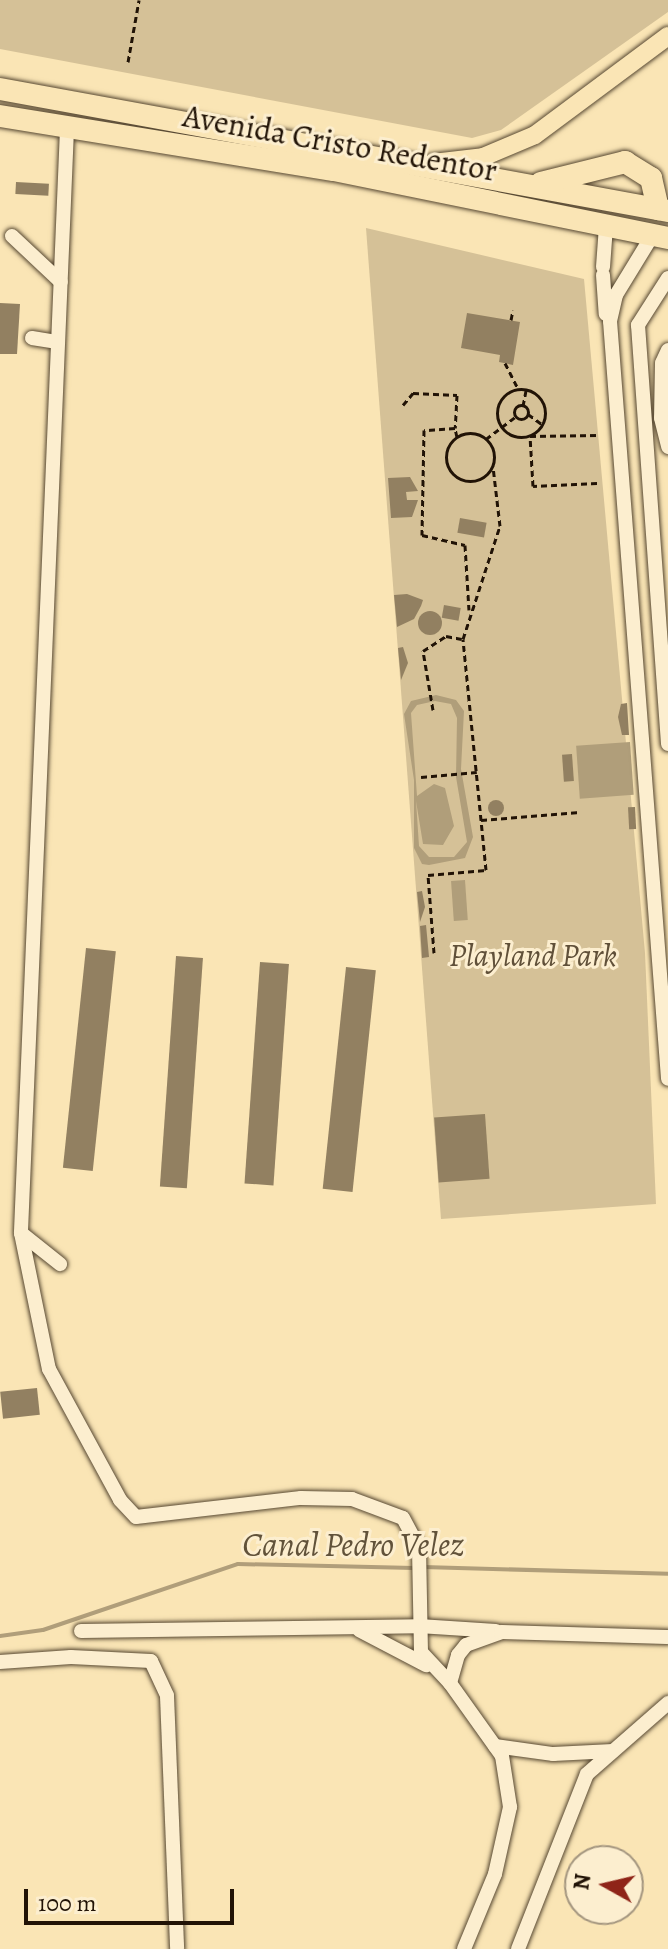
<!DOCTYPE html>
<style>
body{margin:0}
#map{position:relative;width:668px;height:1949px;overflow:hidden;background:#fae5b5;font-family:Alegreya,serif}
div>[style]{position:absolute}
[style*='--x']{left:calc(var(--x)*1px);top:calc(var(--y)*1px);width:calc(var(--w)*1px);rotate:calc(var(--a)*1deg)}
.green>*{inset:0;background:#d5c197}
.water>*{inset:0;background:#b09e7a;transform-origin:0 0}
.stream>*{height:4px;margin:-2px;padding:0 2px;transform-origin:2px;border-radius:2px;background:#b09e7a}
.building>*{inset:0;background:#928061;transform-origin:0 0}
.round{border-radius:50%}
.path>*{height:3px;margin-top:-1.5px;transform-origin:0;background:repeating-linear-gradient(90deg,#211306 0 6px,transparent 0 10px)}
.path>.ring{margin:-1.5px;padding:0;box-sizing:content-box;background:none;border:3px solid #211306;border-radius:50%}
.roads{filter:drop-shadow(0 0 2px #574832) drop-shadow(0 0 2px #574832)}
.minor>*{height:14px;margin:-7px;padding:0 7px;transform-origin:7px;border-radius:7px;background:#fceecf}
.major>*{height:18px;margin:-9px;padding:0 9px;transform-origin:9px;border-radius:9px;background:#fae5b5}
.highway>*{height:22px;margin:-11px;padding:0 11px;transform-origin:11px;border-radius:11px;background:#fae5b5}
span{translate:-50% -50%;white-space:nowrap;text-align:center;line-height:1.15;-webkit-text-stroke:6px #fceecf;paint-order:stroke}
.street-label{font-size:32px;color:#211306}
.park-label{font-size:32px;color:#605039;font-style:italic}
.water-label{font-size:34px;color:#61523a;font-style:italic}
.north{position:absolute;left:564px;top:1845px;width:80px;height:80px;box-sizing:border-box;background:#fceecf;border:2px solid #a4967f;border-radius:50%;rotate:278deg;font-size:22px;font-weight:700;line-height:32px;text-align:center;color:#211306}
.north::after{content:'';display:block;margin:auto;width:28px;height:36px;background:#8f2418;clip-path:polygon(50% 0,100% 100%,50% 72%,0 100%)}
.scale{position:absolute;left:24px;top:1889px;width:210px;height:36px;box-sizing:border-box;border:4px solid #211306;border-top:0;padding-left:10px;font-size:24px;line-height:28px;white-space:nowrap;color:#211306;-webkit-text-stroke:6px #fceecf;paint-order:stroke}
</style>
<div id="map">
<div class="green">
<i style="clip-path:polygon(0 0,668px 0,668px 12px,501px 130px,472px 138px,0 49px)"></i>
<i style="clip-path:polygon(366px 228px,584px 279px,645px 953px,656px 1204px,441px 1219px)"></i>
</div>
<div class="water">
<i style="clip-path:polygon(evenodd,436px 695px,456px 700px,464px 711px,461px 769px,473px 837px,465px 858px,429px 865px,422px 864px,414px 848px,414px 780px,404px 714px,411px 701px,436px 695px,435px 701px,451px 704px,457px 718px,456px 777px,467px 842px,454px 857px,429px 857px,419px 846px,416px 801px,423px 844px,443px 845px,454px 826px,445px 788px,434px 784px,417px 796px,411px 713px,417px 705px,435px 701px)"></i>
<i style="left:630px;top:742px;width:53px;height:54px;rotate:86deg"></i>
<i style="left:465px;top:880px;width:40px;height:14px;rotate:86deg"></i>
</div>
<div class="stream">
<i style="--x:423;--y:1567;--w:245;--a:1.6"></i>
<i style="--x:0;--y:1636;--w:43;--a:-7.9"></i>
<i style="--x:43;--y:1630;--w:206;--a:-18.7"></i>
<i style="--x:238;--y:1564;--w:176;--a:1.3"></i>
</div>
<div class="building">
<i style="left:16px;top:182px;width:33px;height:12px;rotate:3deg"></i>
<i style="clip-path:polygon(0 303px,20px 304px,17px 354px,0 354px)"></i>
<i style="clip-path:polygon(467px 313px,520px 322px,513px 365px,499px 362px,500px 355px,461px 348px)"></i>
<i style="clip-path:polygon(410px 477px,418px 491px,406px 492px,407px 500px,418px 500px,412px 517px,391px 518px,388px 478px)"></i>
<i style="left:460px;top:518px;width:27px;height:15px;rotate:10deg"></i>
<i style="clip-path:polygon(407px 594px,423px 600px,421px 606px,414px 619px,397px 627px,394px 595px)"></i>
<i style="left:444px;top:605px;width:17px;height:13px;rotate:10deg"></i>
<i class="round" style="left:418px;top:611px;width:24px;height:24px"></i>
<i style="clip-path:polygon(403px 647px,408px 663px,401px 680px,398px 648px)"></i>
<i style="clip-path:polygon(627px 703px,629px 735px,622px 735px,618px 717px,621px 704px)"></i>
<i style="left:572px;top:754px;width:27px;height:10px;rotate:86deg"></i>
<i class="round" style="left:488px;top:800px;width:16px;height:16px"></i>
<i style="left:635px;top:807px;width:22px;height:7px;rotate:87deg"></i>
<i style="clip-path:polygon(422px 891px,425px 907px,420px 922px,417px 892px)"></i>
<i style="clip-path:polygon(426px 925px,429px 957px,422px 958px,420px 926px)"></i>
<i style="left:86px;top:948px;width:30px;height:221px;rotate:6deg"></i>
<i style="left:176px;top:956px;width:27px;height:231px;rotate:4deg"></i>
<i style="left:260px;top:962px;width:29px;height:222px;rotate:4deg"></i>
<i style="left:346px;top:967px;width:30px;height:223px;rotate:6deg"></i>
<i style="left:485px;top:1114px;width:65px;height:51px;rotate:86deg"></i>
<i style="left:37px;top:1388px;width:27px;height:37px;rotate:84deg"></i>
</div>
<div class="path">
<i style="--x:128;--y:62;--w:63;--a:-79.9"></i>
<i style="--x:511;--y:320;--w:10;--a:-79"></i>
<i style="--x:505;--y:363;--w:29;--a:63"></i>
<i class="ring" style="left:497px;top:389px;width:45px;height:45px"></i>
<i style="--x:403;--y:405;--w:16;--a:-50"></i>
<i style="--x:413;--y:393;--w:44;--a:2.6"></i>
<i style="--x:457;--y:395;--w:33;--a:93"></i>
<i class="ring" style="left:514px;top:405px;width:11px;height:11px"></i>
<i style="--x:523;--y:406;--w:16;--a:-79"></i>
<i style="--x:528;--y:414;--w:19;--a:36"></i>
<i class="ring" style="left:446px;top:433px;width:45px;height:45px"></i>
<i style="--x:457;--y:437;--w:9;--a:-103"></i>
<i style="--x:455;--y:428;--w:31;--a:176"></i>
<i style="--x:424;--y:430;--w:105;--a:91.1"></i>
<i style="--x:422;--y:535;--w:44;--a:13.1"></i>
<i style="--x:465;--y:545;--w:65;--a:86.5"></i>
<i style="--x:486;--y:439;--w:38;--a:-37"></i>
<i style="--x:597;--y:483;--w:64;--a:177.3"></i>
<i style="--x:533;--y:486;--w:50;--a:-93.4"></i>
<i style="--x:530;--y:436;--w:69;--a:-0.8"></i>
<i style="--x:433;--y:710;--w:60;--a:-99.6"></i>
<i style="--x:423;--y:651;--w:27;--a:-33"></i>
<i style="--x:446;--y:636;--w:16;--a:11"></i>
<i style="--x:421;--y:777;--w:56;--a:-5.1"></i>
<i style="--x:481;--y:820;--w:99;--a:-4.6"></i>
<i style="--x:434;--y:953;--w:78;--a:-94.4"></i>
<i style="--x:428;--y:875;--w:58;--a:-4.9"></i>
<i style="--x:486;--y:870;--w:232;--a:-95.7"></i>
<i style="--x:463;--y:639;--w:119;--a:-71.9"></i>
<i style="--x:500;--y:526;--w:60;--a:-96.7"></i>
</div>
<div class="roads">
<div class="minor">
<i style="--x:67;--y:129;--w:1105;--a:92.39"></i>
<i style="--x:21;--y:1233;--w:139;--a:78.4"></i>
<i style="--x:49;--y:1369;--w:149;--a:61.5"></i>
<i style="--x:120;--y:1500;--w:23;--a:47"></i>
<i style="--x:136;--y:1517;--w:166;--a:-6.6"></i>
<i style="--x:301;--y:1498;--w:51;--a:1.1"></i>
<i style="--x:352;--y:1499;--w:54;--a:20.4"></i>
<i style="--x:403;--y:1518;--w:34;--a:62"></i>
<i style="--x:419;--y:1548;--w:104;--a:88.9"></i>
<i style="--x:421;--y:1652;--w:42;--a:46.9"></i>
<i style="--x:12;--y:236;--w:67;--a:43.2"></i>
<i style="--x:652;--y:236;--w:69;--a:121.4"></i>
<i style="--x:616;--y:295;--w:27;--a:103"></i>
<i style="--x:610;--y:321;--w:760;--a:85.62"></i>
<i style="--x:603;--y:267;--w:41;--a:-85.8"></i>
<i style="--x:603;--y:275;--w:39;--a:86"></i>
<i style="--x:668;--y:278;--w:56;--a:122.6"></i>
<i style="--x:638;--y:325;--w:420;--a:85.9"></i>
<i style="--x:32;--y:338;--w:26;--a:9"></i>
<i style="--x:668;--y:350;--w:14;--a:115"></i>
<i style="--x:662;--y:363;--w:55;--a:91"></i>
<i style="--x:661;--y:418;--w:30;--a:76"></i>
<i style="--x:21;--y:1233;--w:50;--a:38.5"></i>
<i style="--x:359;--y:1630;--w:76;--a:27.6"></i>
<i style="--x:81;--y:1631;--w:338;--a:-0.8"></i>
<i style="--x:419;--y:1626;--w:77;--a:3.7"></i>
<i style="--x:0;--y:1662;--w:71;--a:-4"></i>
<i style="--x:71;--y:1657;--w:80;--a:2.9"></i>
<i style="--x:151;--y:1661;--w:38;--a:65"></i>
<i style="--x:167;--y:1696;--w:253;--a:87.7"></i>
<i style="--x:495;--y:1746;--w:59;--a:7.9"></i>
<i style="--x:553;--y:1754;--w:60;--a:-2.9"></i>
<i style="--x:464;--y:1949;--w:81;--a:-67.5"></i>
<i style="--x:495;--y:1874;--w:69;--a:-77.4"></i>
<i style="--x:510;--y:1807;--w:52;--a:-98.9"></i>
<i style="--x:502;--y:1756;--w:90;--a:-125.5"></i>
<i style="--x:450;--y:1683;--w:29;--a:-74"></i>
<i style="--x:458;--y:1655;--w:13;--a:-51"></i>
<i style="--x:466;--y:1645;--w:37;--a:-20"></i>
<i style="--x:501;--y:1632;--w:167;--a:1.7"></i>
<i style="--x:518;--y:1949;--w:188;--a:-68.5"></i>
<i style="--x:587;--y:1774;--w:108;--a:-41.2"></i>
</div>
<div class="major">
<i style="--x:433;--y:163;--w:50;--a:-6.8"></i>
<i style="--x:483;--y:157;--w:56;--a:-22.9"></i>
<i style="--x:535;--y:135;--w:166;--a:-36.7"></i>
</div>
<div class="highway">
<i style="--x:0;--y:89;--w:679;--a:10.35"></i>
<i style="--x:0;--y:116;--w:338;--a:9.2"></i>
<i style="--x:334;--y:170;--w:341;--a:11.5"></i>
<i style="--x:541;--y:183;--w:87;--a:-14"></i>
<i style="--x:625;--y:162;--w:31;--a:32"></i>
<i style="--x:651;--y:178;--w:32;--a:77"></i>
</div>
</div>
<div class="street-label">
<span style="left:340px;top:143px;rotate:10deg">Avenida Cristo Redentor</span>
</div>
<div class="park-label">
<span style="left:533px;top:955px">Playland Park</span>
</div>
<div class="water-label">
<span style="left:353px;top:1545px">Canal Pedro Velez</span>
</div>
<div class="north">N</div>
<div class="scale">100 m</div>
</div>
